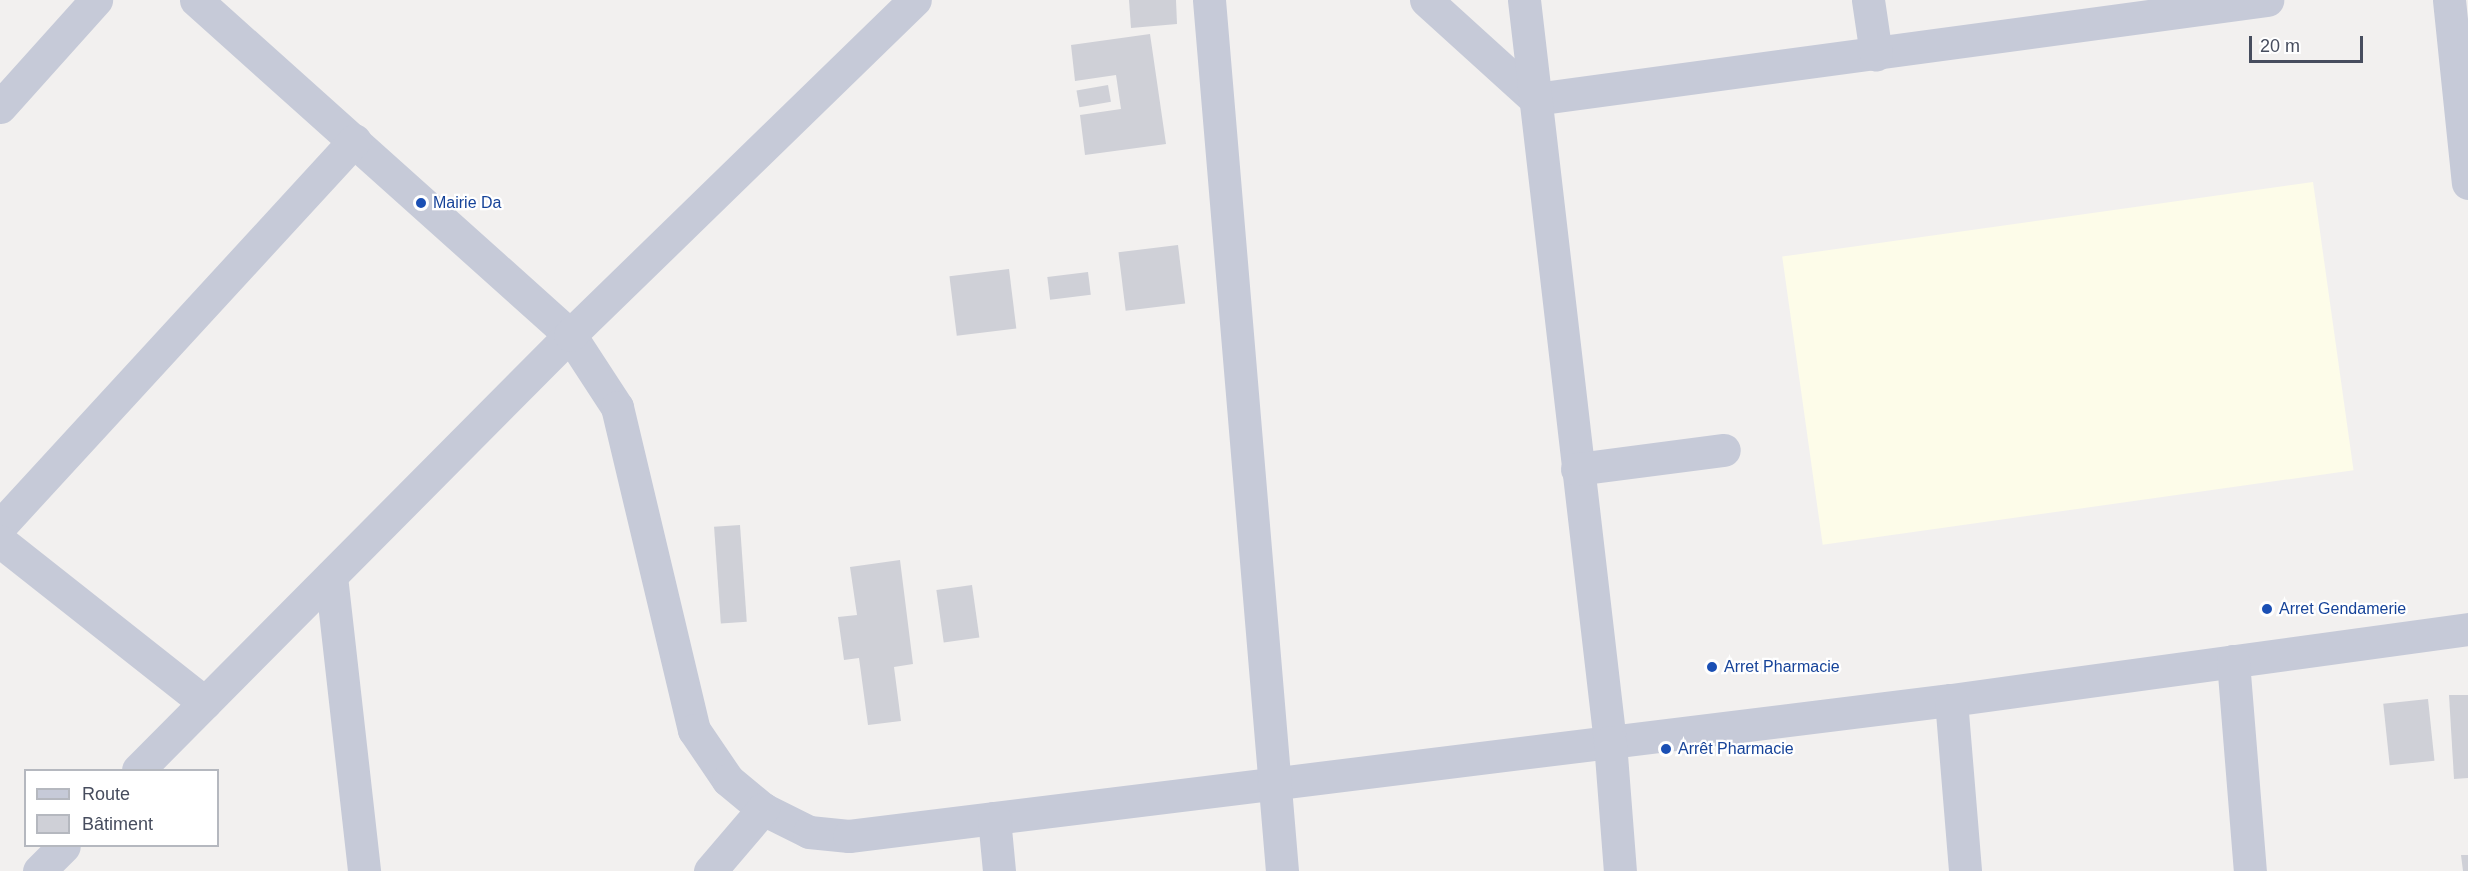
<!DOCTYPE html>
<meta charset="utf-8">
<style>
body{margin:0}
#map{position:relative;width:2468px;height:871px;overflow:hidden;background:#f2f0ef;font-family:Arial,sans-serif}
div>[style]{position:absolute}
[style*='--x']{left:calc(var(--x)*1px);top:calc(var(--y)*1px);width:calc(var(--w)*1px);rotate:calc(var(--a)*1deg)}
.commercial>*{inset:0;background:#fdfce9;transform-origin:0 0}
.building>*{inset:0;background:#cfd0d7;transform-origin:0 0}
.minor>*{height:33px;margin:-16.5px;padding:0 16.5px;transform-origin:16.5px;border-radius:16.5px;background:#c6cad8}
.dots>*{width:16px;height:16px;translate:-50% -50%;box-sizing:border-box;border:3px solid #fff;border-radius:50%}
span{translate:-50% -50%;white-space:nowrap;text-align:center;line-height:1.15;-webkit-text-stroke:4.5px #fff;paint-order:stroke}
.transit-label{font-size:16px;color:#164399}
.left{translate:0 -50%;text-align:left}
.legend{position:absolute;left:24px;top:769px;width:195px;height:78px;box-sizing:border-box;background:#fff;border:2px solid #b5b8bf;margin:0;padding:8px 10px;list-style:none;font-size:18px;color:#474d5e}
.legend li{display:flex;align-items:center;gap:12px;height:30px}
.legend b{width:30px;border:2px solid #b5b8bf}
.scale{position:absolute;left:2249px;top:36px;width:114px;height:27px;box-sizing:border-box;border:3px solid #474d5e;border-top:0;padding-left:8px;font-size:18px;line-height:21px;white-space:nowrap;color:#474d5e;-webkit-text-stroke:4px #fff;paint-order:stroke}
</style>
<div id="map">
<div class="commercial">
<i style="left:2313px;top:182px;width:291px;height:536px;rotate:82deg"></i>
</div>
<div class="building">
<i style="clip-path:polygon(1129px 0,1176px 0,1177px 24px,1131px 28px)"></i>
<i style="clip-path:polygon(1150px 34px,1166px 144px,1085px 155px,1080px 115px,1121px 109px,1116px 75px,1075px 81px,1071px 45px)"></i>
<i style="left:1108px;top:85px;width:17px;height:32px;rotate:80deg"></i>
<i style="left:1178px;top:245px;width:59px;height:60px;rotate:83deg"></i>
<i style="left:1009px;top:269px;width:60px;height:60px;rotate:83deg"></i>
<i style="left:1088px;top:272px;width:23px;height:41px;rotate:83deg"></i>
<i style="left:740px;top:525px;width:97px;height:26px;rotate:86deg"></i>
<i style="clip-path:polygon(900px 560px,913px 664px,894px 667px,901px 721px,868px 725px,859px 658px,844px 660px,838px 617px,857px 615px,850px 567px)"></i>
<i style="left:972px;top:585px;width:53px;height:36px;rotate:82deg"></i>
<i style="clip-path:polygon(2449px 695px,2468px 695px,2468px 778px,2454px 779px)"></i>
<i style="left:2428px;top:699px;width:62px;height:45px;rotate:84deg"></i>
<i style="clip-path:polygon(2461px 855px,2468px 855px,2468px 871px,2463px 871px)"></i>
</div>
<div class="minor">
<i style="--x:196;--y:0;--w:502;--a:41.85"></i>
<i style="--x:570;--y:335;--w:86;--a:56.9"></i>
<i style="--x:617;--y:407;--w:332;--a:76.6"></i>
<i style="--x:694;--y:730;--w:60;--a:55.8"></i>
<i style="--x:728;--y:780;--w:45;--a:39.6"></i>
<i style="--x:763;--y:809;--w:51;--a:26.6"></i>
<i style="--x:809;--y:832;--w:40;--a:5.7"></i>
<i style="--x:849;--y:836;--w:1110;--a:-7.04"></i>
<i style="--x:1951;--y:700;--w:522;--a:-7.82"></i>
<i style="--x:1209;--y:0;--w:874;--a:85.21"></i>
<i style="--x:1426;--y:0;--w:147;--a:42.2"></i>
<i style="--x:1535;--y:99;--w:739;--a:-7.7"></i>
<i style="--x:1524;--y:0;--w:747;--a:83.39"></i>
<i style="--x:1610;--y:742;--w:129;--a:85.6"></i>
<i style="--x:1868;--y:0;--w:55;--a:81.6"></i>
<i style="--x:2449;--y:0;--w:184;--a:84.1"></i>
<i style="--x:0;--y:107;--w:144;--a:-48.1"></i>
<i style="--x:1577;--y:469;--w:148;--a:-7.4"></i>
<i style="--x:0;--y:526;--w:524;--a:-47.4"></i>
<i style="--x:0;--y:541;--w:261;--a:38.3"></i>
<i style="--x:331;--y:576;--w:297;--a:83.6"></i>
<i style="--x:2233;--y:661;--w:211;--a:85.4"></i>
<i style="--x:1951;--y:700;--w:172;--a:85.3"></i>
<i style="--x:138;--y:770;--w:613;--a:-45.2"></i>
<i style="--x:570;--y:335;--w:481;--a:-44.2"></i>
<i style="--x:994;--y:818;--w:53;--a:84.6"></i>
<i style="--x:39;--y:871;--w:35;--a:-45"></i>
<i style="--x:710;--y:871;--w:82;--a:-49.5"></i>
</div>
<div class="dots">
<i style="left:421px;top:203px;background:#1a4fb4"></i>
<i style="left:2267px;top:609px;background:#1a4fb4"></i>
<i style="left:1712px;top:667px;background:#1a4fb4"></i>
<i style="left:1666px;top:749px;background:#1a4fb4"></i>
</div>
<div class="transit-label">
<span class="left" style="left:433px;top:203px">Mairie Da</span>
<span class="left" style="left:2279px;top:609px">Arret Gendamerie</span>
<span class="left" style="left:1724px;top:667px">Arret Pharmacie</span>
<span class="left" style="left:1678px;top:749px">Arrêt Pharmacie</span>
</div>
<ul class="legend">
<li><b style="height:8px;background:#c6cad8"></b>Route</li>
<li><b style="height:16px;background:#cfd0d7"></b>Bâtiment</li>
</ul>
<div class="scale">20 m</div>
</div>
